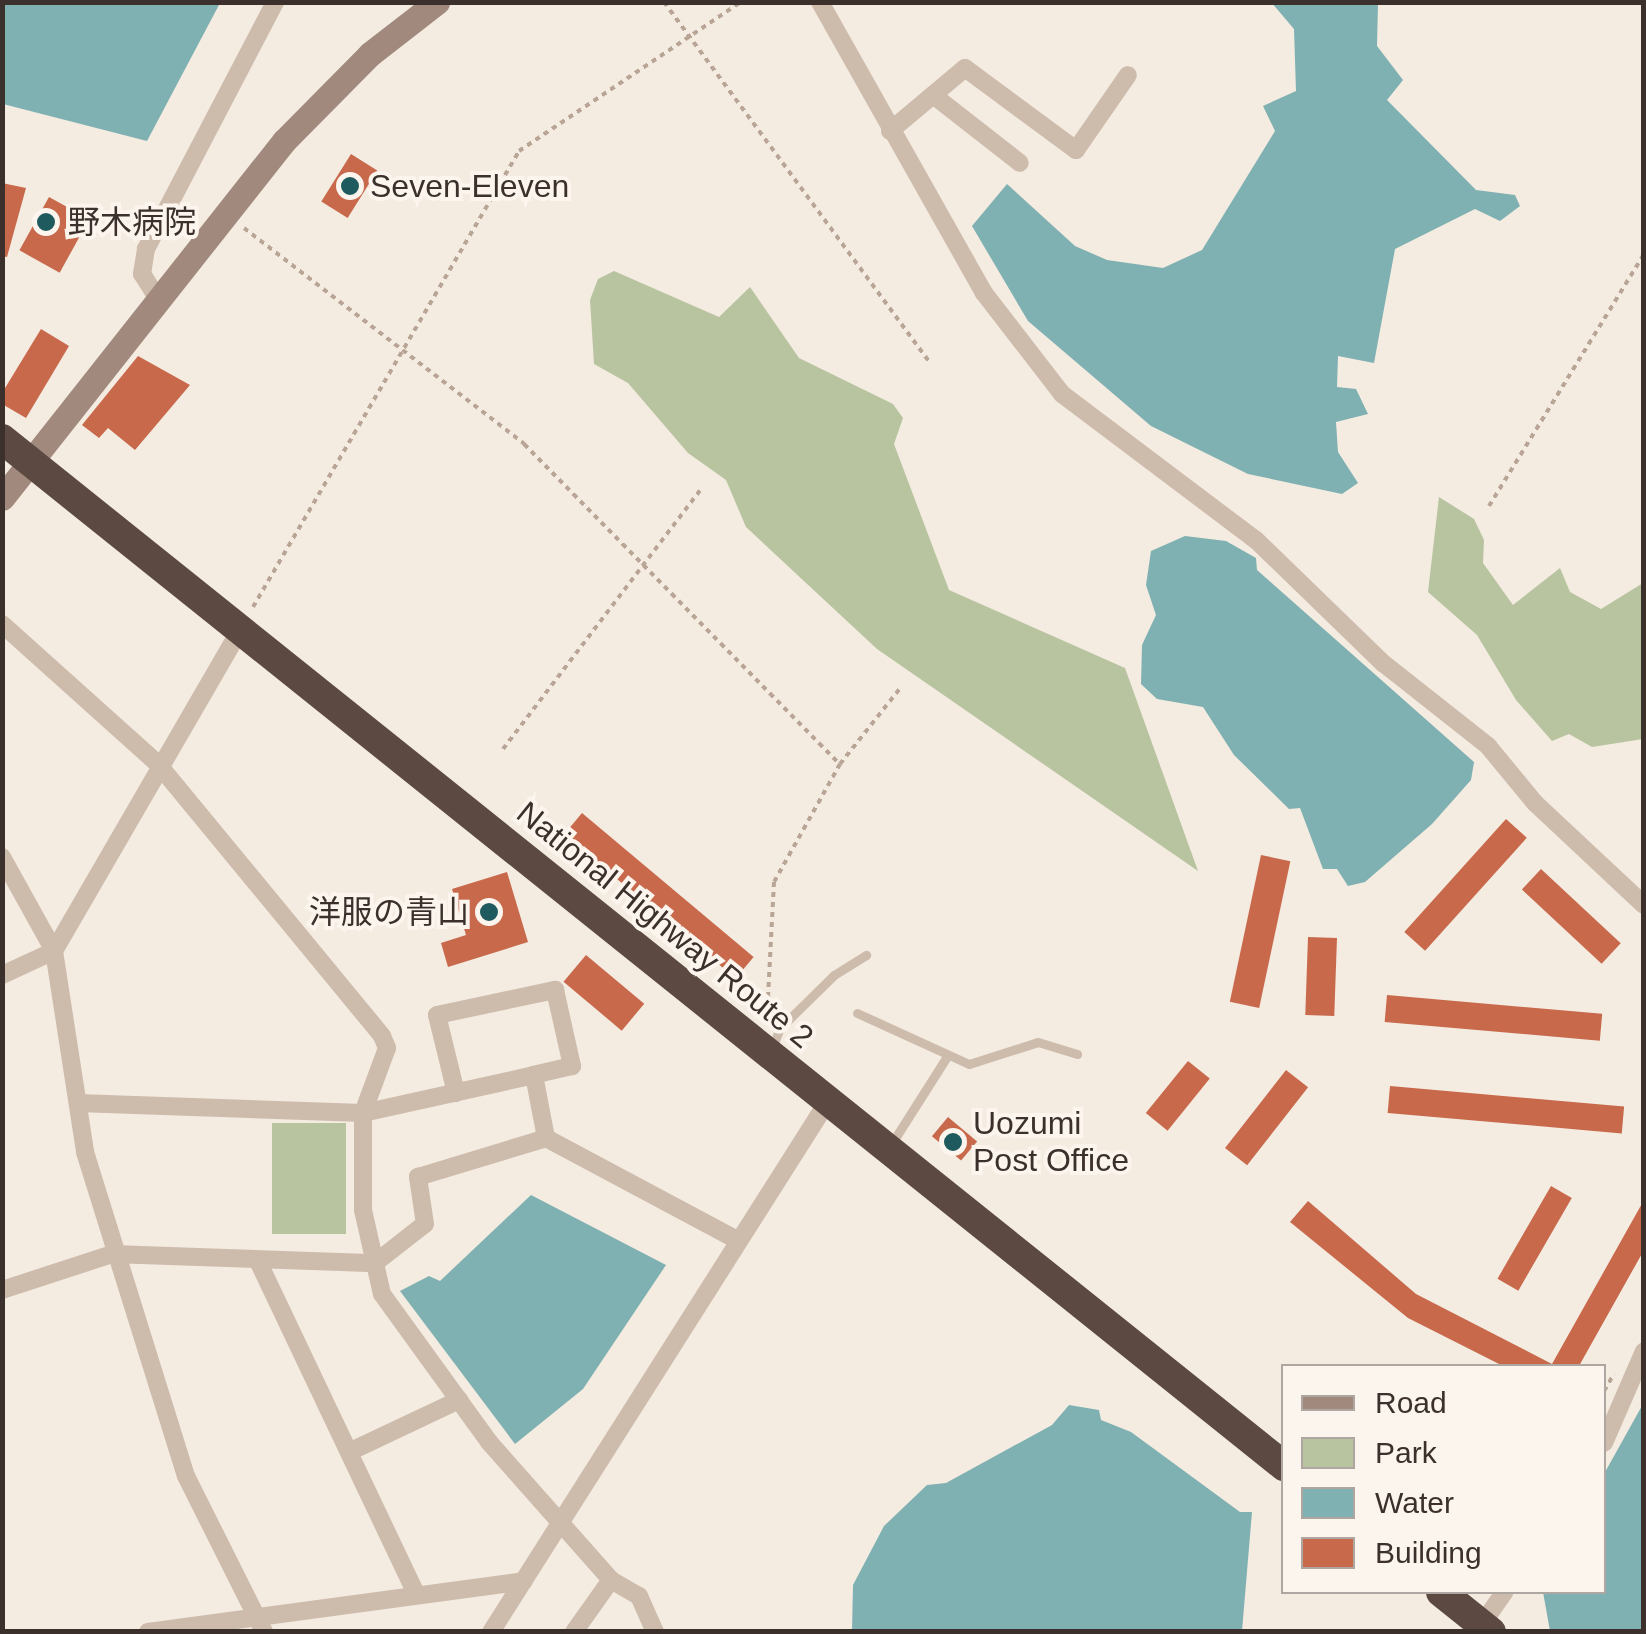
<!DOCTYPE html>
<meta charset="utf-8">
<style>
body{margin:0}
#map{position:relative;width:1646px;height:1634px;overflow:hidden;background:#f4ebe1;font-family:Arial,"Noto Sans JP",sans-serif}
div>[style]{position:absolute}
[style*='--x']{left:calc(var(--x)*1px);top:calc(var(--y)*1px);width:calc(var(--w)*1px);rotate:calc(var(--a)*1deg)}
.green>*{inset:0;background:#b8c4a0;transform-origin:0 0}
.water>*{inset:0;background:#7fb0b2}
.building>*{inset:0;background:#c8694b;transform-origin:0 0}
.path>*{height:4px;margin-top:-2px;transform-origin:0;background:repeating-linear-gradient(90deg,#b9a596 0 5px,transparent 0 10px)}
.lane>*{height:9px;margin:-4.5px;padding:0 4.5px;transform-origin:4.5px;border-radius:4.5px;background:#cdbbac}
.street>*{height:18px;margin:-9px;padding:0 9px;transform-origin:9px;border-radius:9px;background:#cdbbac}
.secondary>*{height:25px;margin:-12.5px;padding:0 12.5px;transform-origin:12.5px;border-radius:12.5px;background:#a18a7d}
.highway>*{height:30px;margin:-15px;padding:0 15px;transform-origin:15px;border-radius:15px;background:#5c4a42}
.dots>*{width:28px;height:28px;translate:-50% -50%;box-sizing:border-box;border:5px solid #fbf5ee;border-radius:50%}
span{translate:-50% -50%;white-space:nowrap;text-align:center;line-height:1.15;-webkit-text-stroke:8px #fbf5ee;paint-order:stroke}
.poi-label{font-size:32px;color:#3b302b}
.left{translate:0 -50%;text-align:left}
.right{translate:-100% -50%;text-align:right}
.street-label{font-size:32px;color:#3b302b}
.frame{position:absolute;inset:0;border:5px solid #3b302b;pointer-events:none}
.legend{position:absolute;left:1281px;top:1364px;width:325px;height:230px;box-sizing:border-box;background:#fbf5ee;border:2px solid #aea6a0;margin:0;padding:12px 18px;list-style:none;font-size:30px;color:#3b302b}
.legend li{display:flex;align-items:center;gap:20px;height:50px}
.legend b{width:50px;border:2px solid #aea6a0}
</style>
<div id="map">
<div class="green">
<i style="clip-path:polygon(614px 271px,719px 317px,750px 287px,799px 358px,893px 404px,903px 418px,894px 444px,949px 590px,1125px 668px,1198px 871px,877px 649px,746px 527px,726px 480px,688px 453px,628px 383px,594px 364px,590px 300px,598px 279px)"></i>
<i style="clip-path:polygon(1439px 497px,1474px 519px,1484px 540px,1483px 563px,1513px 605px,1560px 568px,1570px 592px,1601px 609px,1643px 583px,1643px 739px,1592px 747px,1569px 734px,1552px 741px,1516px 700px,1477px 635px,1428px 592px)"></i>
<i style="left:272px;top:1123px;width:74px;height:111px"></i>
</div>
<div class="water">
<i style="clip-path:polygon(1271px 2px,1378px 3px,1377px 46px,1403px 80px,1387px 100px,1476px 190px,1515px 195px,1520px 206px,1500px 221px,1475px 209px,1395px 249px,1374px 363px,1338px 356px,1337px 387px,1356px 389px,1368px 414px,1336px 422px,1338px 452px,1358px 483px,1342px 494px,1248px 474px,1151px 426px,1028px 321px,972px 226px,1007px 184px,1075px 246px,1107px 260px,1163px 268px,1202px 250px,1275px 131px,1263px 106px,1296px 91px,1294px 29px)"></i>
<i style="clip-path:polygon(2px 3px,3px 2px,220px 3px,147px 141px,3px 104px)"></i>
<i style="clip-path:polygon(1185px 536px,1226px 541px,1256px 558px,1257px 570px,1474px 762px,1471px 780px,1432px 824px,1365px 882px,1348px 886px,1337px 869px,1323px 869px,1300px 808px,1289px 809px,1234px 755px,1203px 707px,1157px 699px,1141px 684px,1142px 645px,1156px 615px,1146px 585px,1151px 551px)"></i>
<i style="clip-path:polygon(531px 1195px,666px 1265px,583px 1389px,515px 1444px,400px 1291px,429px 1276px,440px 1281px)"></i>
<i style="clip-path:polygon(1643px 1404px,1643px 1631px,1550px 1631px,1543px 1592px,1604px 1592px,1604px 1474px)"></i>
<i style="clip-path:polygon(1069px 1405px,1099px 1410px,1101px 1420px,1131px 1432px,1240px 1512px,1252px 1512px,1242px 1631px,852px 1631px,853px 1585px,884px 1526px,927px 1485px,946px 1483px,1052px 1425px)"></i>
</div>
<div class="building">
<i style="left:351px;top:154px;width:31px;height:56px;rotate:32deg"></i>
<i style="clip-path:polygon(2px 183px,26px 188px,7px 257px,2px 256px)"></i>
<i style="left:49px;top:197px;width:46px;height:61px;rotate:29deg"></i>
<i style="clip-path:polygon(41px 329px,69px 346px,26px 418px,2px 404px,2px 393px)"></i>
<i style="clip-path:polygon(138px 356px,190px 385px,135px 450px,108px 428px,99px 438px,82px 425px)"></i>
<i style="left:582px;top:813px;width:224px;height:28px;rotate:40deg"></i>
<i style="left:1506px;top:819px;width:28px;height:152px;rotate:42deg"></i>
<i style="left:1261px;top:855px;width:30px;height:150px;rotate:12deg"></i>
<i style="left:1541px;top:869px;width:109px;height:28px;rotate:43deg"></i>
<i style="clip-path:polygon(507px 872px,528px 942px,448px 967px,441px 943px,466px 935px,452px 889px)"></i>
<i style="left:1308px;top:937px;width:29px;height:78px;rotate:2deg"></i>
<i style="left:586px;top:955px;width:76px;height:35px;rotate:40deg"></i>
<i style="left:1387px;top:995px;width:216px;height:27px;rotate:5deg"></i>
<i style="left:1188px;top:1061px;width:28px;height:67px;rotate:39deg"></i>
<i style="left:1286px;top:1070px;width:28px;height:99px;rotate:38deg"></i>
<i style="left:1390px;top:1086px;width:235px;height:27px;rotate:5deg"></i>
<i style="left:948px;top:1117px;width:38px;height:25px;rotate:40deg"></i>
<i style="left:1551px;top:1186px;width:24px;height:107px;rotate:30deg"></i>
<i style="clip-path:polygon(1644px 1200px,1644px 1250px,1579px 1366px,1503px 1366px,1408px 1318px,1290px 1222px,1308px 1201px,1416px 1294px,1552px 1364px)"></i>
</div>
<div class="path">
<i style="--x:664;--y:2;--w:446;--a:53.6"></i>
<i style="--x:244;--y:228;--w:354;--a:37.6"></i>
<i style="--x:524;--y:444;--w:450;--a:45.4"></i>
<i style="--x:840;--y:764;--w:135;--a:119.2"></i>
<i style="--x:774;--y:882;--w:114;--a:93"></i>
<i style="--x:768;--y:996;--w:18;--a:68"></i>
<i style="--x:1489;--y:506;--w:296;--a:-58.4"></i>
<i style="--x:253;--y:607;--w:528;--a:-59.74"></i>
<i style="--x:519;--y:151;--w:267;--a:-33.9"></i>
<i style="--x:503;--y:749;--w:325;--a:-52.7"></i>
<i style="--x:840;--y:764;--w:98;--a:-51.6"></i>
<i style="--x:1604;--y:1391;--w:20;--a:-60"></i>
</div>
<div class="lane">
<i style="--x:857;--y:1013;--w:123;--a:24.5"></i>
<i style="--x:969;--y:1064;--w:72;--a:-17.7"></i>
<i style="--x:1038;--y:1042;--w:41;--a:17.1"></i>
<i style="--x:771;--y:1051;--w:25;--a:-69"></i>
<i style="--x:780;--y:1028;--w:76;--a:-44.5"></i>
<i style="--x:834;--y:975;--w:38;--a:-32"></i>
<i style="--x:892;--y:1143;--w:101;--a:-57.6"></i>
</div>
<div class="street">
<i style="--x:820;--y:2;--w:334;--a:60.6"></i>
<i style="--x:984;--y:293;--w:128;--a:52.3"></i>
<i style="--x:1062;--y:394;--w:243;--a:37"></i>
<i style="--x:1256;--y:540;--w:177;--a:44.1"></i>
<i style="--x:1383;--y:663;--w:134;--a:38.3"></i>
<i style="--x:1488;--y:746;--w:74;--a:50.5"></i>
<i style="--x:1535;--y:803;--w:149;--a:43.1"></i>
<i style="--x:933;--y:95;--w:110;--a:38"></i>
<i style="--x:890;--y:131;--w:98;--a:-40"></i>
<i style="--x:965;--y:68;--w:138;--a:36.5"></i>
<i style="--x:1076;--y:150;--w:91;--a:-55.3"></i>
<i style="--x:156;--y:296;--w:26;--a:-122"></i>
<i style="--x:142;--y:274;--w:25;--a:-81"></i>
<i style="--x:146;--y:249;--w:279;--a:-62.4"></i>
<i style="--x:2;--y:624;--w:210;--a:41.9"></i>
<i style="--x:158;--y:764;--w:352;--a:50.5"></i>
<i style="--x:382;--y:1036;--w:13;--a:67"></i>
<i style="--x:387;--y:1048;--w:69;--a:110.3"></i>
<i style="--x:363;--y:1113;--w:97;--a:90"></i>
<i style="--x:363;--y:1210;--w:86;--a:77.3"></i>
<i style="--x:382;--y:1294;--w:183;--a:54.1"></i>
<i style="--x:489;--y:1442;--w:184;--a:48.5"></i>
<i style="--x:611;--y:1580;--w:32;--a:30"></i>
<i style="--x:639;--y:1596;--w:39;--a:66"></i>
<i style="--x:2;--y:857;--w:107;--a:61"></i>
<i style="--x:54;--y:951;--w:203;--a:81.2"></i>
<i style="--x:85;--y:1152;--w:339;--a:72.7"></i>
<i style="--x:186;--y:1476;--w:174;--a:63.4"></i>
<i style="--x:2;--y:975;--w:57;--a:-24.8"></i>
<i style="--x:54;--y:951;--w:371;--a:-59.9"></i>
<i style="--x:456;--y:1093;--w:80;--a:-103.7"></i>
<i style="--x:437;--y:1015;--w:121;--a:-12"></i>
<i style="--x:555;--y:990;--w:78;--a:77.4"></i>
<i style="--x:572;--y:1066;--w:39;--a:167"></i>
<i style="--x:78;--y:1103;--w:285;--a:2"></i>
<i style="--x:363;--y:1113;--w:175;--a:-12.5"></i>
<i style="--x:534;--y:1075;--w:64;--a:79.2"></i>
<i style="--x:546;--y:1138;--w:214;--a:28.1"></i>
<i style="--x:258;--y:1261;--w:365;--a:64.6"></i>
<i style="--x:2;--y:1290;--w:116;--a:-18.1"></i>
<i style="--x:112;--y:1254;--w:263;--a:2"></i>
<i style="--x:375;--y:1263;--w:63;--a:-38"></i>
<i style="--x:425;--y:1224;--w:48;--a:-98.5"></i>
<i style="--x:418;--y:1177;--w:134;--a:-16.9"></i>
<i style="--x:1604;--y:1443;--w:100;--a:-66.5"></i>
<i style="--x:349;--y:1452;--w:122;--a:-25.3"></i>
<i style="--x:1482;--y:1624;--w:39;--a:-55"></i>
<i style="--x:148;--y:1632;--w:379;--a:-7.7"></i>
<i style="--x:491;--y:1632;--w:629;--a:-57.6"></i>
<i style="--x:574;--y:1632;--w:64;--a:-54.6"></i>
</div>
<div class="secondary">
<i style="--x:2;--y:498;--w:455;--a:-51.7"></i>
<i style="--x:284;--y:141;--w:122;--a:-45.3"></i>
<i style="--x:370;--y:54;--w:85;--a:-37.8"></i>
</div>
<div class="highway">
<i style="--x:2;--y:439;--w:1643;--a:38.7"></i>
<i style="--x:1441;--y:1592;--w:64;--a:38.7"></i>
</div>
<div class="dots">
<i style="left:350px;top:186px;background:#1f5a5e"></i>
<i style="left:46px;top:222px;background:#1f5a5e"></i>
<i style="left:489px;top:912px;background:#1f5a5e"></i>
<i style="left:953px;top:1142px;background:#1f5a5e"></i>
</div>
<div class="poi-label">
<span class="left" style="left:370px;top:186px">Seven-Eleven</span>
<span class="left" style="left:68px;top:222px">野木病院</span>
<span class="right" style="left:469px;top:912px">洋服の青山</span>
<span class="left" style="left:973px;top:1142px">Uozumi<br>Post Office</span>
</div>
<div class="street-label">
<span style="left:665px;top:925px;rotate:39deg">National Highway Route 2</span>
</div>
<div class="frame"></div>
<ul class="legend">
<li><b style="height:12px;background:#a18a7d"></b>Road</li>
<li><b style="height:28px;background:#b8c4a0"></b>Park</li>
<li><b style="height:28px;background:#7fb0b2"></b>Water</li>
<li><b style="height:28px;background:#c8694b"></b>Building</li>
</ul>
</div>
